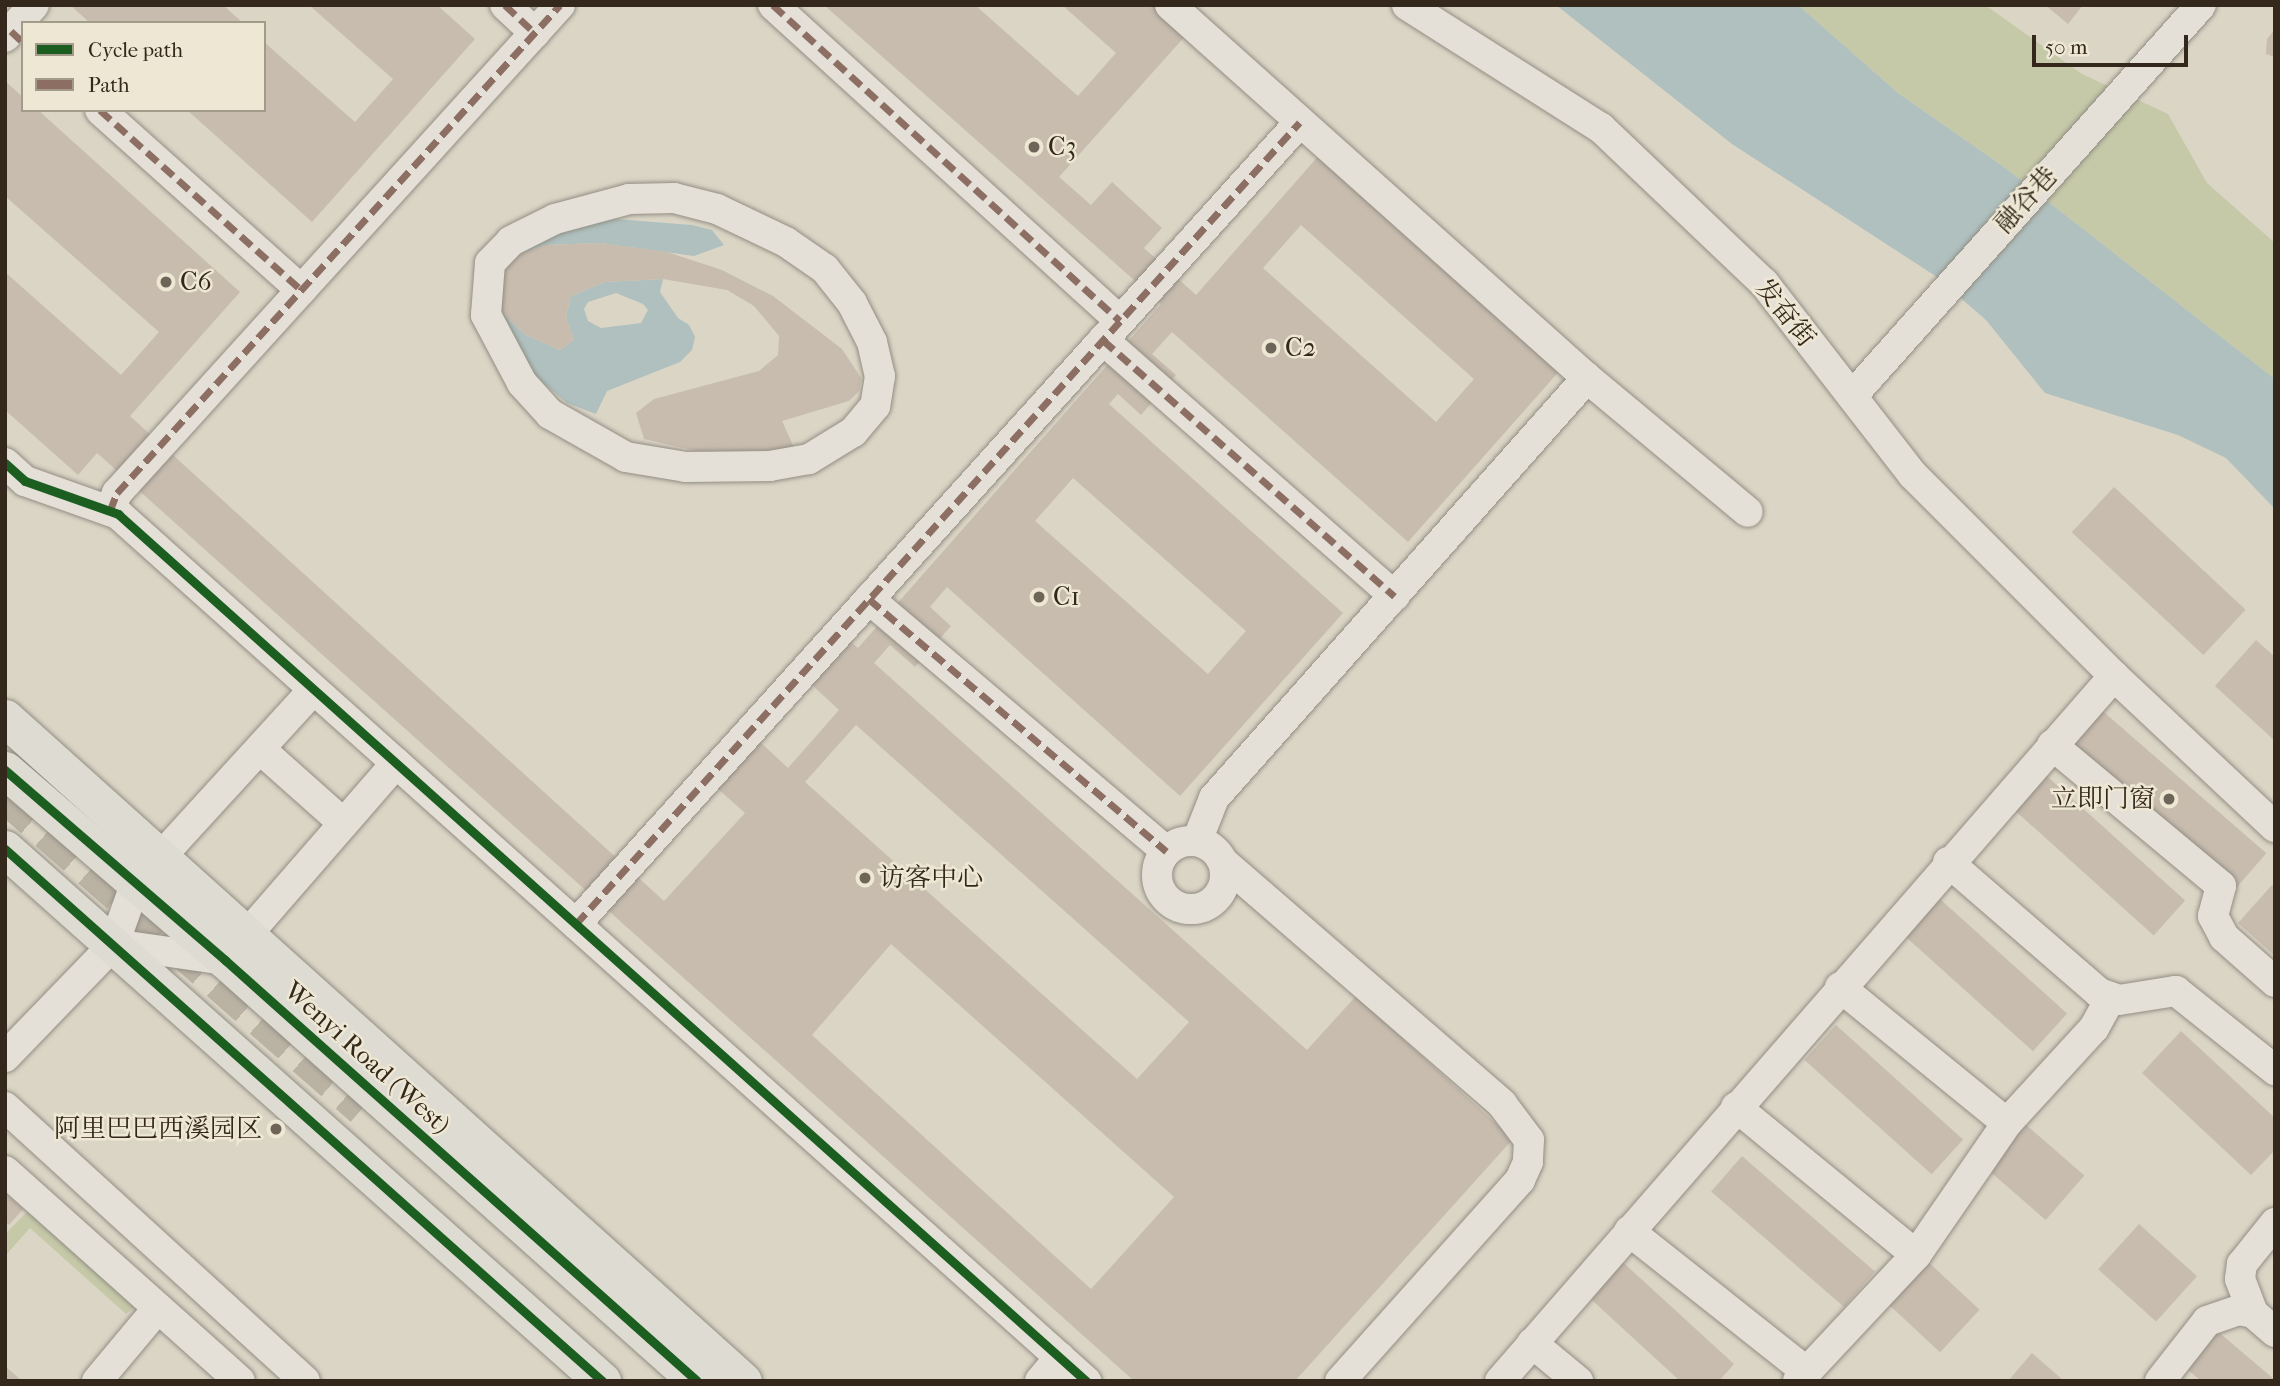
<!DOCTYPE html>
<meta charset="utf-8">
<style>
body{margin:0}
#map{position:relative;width:2280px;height:1386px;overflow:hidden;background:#dbd5c5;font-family:"IM FELL French Canon","Noto Serif SC",serif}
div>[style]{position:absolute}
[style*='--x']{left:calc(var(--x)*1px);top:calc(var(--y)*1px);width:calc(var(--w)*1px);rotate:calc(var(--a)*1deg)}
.green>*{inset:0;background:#c5c9a8}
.water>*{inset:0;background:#afc0bf}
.building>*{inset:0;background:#c8bcae;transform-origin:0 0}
.highway-tunnel>*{height:38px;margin-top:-19px;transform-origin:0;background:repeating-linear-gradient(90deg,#bab2a3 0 38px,transparent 0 57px)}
.roads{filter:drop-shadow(0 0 2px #928e84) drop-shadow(0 0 2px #928e84)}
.minor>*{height:30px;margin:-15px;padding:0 15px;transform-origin:15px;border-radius:15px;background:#e4e0d8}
.minor>.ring{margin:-15px;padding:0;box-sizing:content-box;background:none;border:30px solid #e4e0d8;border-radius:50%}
.major>*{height:37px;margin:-18.5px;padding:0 18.5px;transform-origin:18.5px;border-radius:18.5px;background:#dedbd2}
.quiet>*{height:7px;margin-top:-3.5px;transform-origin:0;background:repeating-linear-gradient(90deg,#8d6e63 0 14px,transparent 0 21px)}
.cycleway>*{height:9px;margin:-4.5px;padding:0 4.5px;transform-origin:4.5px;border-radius:4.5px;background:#1b5e20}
.dots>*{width:19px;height:19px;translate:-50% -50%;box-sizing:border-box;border:4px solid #ede7d3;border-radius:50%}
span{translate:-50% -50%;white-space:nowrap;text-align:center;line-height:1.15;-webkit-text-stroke:5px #ede7d3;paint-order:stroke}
.poi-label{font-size:26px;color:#34281d}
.left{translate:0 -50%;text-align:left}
.right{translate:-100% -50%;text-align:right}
.street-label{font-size:26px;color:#34281d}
.frame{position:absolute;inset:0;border:7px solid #34281d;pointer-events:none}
.legend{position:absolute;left:21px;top:21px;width:245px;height:91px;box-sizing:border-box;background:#ede7d3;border:2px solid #a39b8a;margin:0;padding:9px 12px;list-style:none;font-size:21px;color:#34281d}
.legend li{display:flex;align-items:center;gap:14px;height:35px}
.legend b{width:35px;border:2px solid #a39b8a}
.scale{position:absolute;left:2032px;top:35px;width:156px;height:32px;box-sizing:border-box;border:4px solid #34281d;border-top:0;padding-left:9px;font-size:21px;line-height:24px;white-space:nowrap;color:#34281d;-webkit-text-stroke:5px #ede7d3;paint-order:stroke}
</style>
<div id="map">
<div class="green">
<i style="clip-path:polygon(1798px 5px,1985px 5px,2082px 74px,2168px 114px,2207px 183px,2275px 243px,2275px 379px,2004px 167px,1898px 93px)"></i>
<i style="clip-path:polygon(29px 1210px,140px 1302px,126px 1314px,30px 1228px,5px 1256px,5px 1234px)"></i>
</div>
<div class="water">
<i style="clip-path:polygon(1556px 5px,1798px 5px,1898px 93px,2004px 167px,2275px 379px,2275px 509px,2226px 458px,2178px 435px,2045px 393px,1986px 320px,1934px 275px,1732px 144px)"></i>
<i style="clip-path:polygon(603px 218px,692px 225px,712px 230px,724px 245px,694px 256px,600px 243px,545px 245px,512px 257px,540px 235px)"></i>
<i style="clip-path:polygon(evenodd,663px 279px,660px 292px,678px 318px,689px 325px,695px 337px,692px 350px,680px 362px,607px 391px,596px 414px,567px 403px,535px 376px,499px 310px,526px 335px,560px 350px,574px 340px,566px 317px,571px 296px,605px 282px,663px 279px,616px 293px,643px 304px,648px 310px,641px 323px,601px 328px,588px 321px,584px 309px,588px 302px,616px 293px)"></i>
</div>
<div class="building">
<i style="clip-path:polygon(70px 5px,223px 5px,243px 23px,90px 23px)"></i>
<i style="clip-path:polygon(309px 5px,437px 5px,475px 39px,312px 222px,187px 110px,264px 110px,264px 42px,355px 122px,393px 79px)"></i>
<i style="clip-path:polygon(evenodd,824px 5px,975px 5px,1078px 96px,1116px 53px,1062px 5px,1155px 5px,1187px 34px,1059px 177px,1091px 205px,1112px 182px,1162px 228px,1144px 248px,1196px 295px,1321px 153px,1562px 368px,1408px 542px,1172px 332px,1152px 354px,1176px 375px,1141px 415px,1118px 394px,1109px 404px,1343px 613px,1180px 796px,947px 587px,930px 607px,951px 626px,915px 667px,890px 645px,874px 663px,1307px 1050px,1356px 996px,1513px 1139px,1295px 1381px,1134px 1381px,97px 453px,78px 475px,5px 410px,5px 272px,121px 375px,159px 332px,5px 196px,5px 81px,23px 97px,23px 110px,38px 110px,240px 292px,130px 416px,664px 901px,745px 813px,718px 789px,760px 742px,788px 768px,839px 710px,812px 685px,851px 642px,858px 648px,1161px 304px,824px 5px,1301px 225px,1474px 379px,1436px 422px,1263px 268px,1301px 225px,824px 5px,1073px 478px,1246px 631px,1208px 674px,1035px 521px,1073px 478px,824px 5px,856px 725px,1189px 1022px,1137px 1079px,805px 782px,856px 725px,824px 5px,891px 944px,1174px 1197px,1091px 1289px,812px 1035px,891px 944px)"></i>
<i style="clip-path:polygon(2045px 5px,2083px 5px,2068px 24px)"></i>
<i style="clip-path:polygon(2275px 29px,2275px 57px,2266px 54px,2267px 39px)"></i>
<i style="clip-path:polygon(600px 243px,667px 252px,722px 270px,773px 296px,842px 349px,861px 378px,859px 391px,849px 401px,782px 421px,796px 452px,727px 458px,644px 439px,636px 413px,654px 399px,759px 371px,778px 355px,779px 336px,754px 306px,727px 290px,663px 279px,605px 282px,571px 296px,566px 317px,574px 340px,560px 350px,526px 335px,499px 310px,495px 281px,512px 257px,545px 245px)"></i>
<i style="left:2114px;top:487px;width:180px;height:62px;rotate:43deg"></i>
<i style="clip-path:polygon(2256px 640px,2275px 657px,2275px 741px,2215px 686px)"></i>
<i style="left:2098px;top:707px;width:223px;height:48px;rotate:41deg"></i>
<i style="left:2038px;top:768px;width:198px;height:47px;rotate:42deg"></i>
<i style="clip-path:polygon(2272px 885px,2275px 888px,2275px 956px,2238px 923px)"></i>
<i style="left:1940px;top:899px;width:171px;height:51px;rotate:42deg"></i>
<i style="left:1836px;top:1025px;width:171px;height:47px;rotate:42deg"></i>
<i style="clip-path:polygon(2181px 1031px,2275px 1118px,2275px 1150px,2251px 1175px,2142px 1073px)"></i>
<i style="left:2024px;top:1123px;width:80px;height:59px;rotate:41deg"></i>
<i style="left:1742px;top:1156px;width:176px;height:47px;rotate:41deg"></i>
<i style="clip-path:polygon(5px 1193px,23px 1209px,9px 1225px,5px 1221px)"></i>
<i style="left:2139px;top:1224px;width:78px;height:61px;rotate:42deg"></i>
<i style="clip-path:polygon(1615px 1255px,1734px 1364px,1719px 1381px,1680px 1381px,1582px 1291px)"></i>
<i style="left:1924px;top:1258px;width:76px;height:58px;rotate:43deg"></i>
<i style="clip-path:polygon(2209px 1324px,2275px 1380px,2275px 1381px,2201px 1381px,2178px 1361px)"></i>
<i style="clip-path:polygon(2032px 1353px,2064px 1381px,2008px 1381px)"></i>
<i style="clip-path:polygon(5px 1366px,22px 1381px,5px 1381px)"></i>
</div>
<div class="highway-tunnel">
<i style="--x:5;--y:794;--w:476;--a:41.2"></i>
</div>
<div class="roads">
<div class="minor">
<i style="--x:505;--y:5;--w:41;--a:43"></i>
<i style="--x:773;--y:5;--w:469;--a:42.3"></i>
<i style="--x:1170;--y:5;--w:559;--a:41.81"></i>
<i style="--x:1587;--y:378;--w:209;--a:39.8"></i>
<i style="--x:1407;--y:5;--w:230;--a:32.4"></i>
<i style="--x:1601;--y:128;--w:225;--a:43.6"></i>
<i style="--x:1764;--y:283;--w:243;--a:52.2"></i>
<i style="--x:1913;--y:475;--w:284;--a:45"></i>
<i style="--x:5;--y:37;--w:43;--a:-47.8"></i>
<i style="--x:100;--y:110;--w:270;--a:41.8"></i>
<i style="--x:674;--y:198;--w:44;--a:14.3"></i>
<i style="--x:717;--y:209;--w:76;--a:25.6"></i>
<i style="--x:786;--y:242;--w:47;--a:34.7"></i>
<i style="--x:825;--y:269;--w:43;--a:51.5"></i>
<i style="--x:852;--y:303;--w:44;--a:62.9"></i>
<i style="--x:872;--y:342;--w:35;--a:77"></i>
<i style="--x:880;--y:376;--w:30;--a:99"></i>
<i style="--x:875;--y:406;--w:34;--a:130"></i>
<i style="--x:853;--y:432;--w:52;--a:148.5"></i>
<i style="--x:809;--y:459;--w:40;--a:170"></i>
<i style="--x:770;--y:466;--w:84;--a:179.3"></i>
<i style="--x:686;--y:467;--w:61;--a:-170.5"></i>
<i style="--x:626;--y:457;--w:87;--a:-150.5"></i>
<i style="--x:550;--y:414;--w:42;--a:-132.1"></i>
<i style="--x:522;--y:383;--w:77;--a:-117.9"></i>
<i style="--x:486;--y:315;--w:52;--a:-85.6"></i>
<i style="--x:490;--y:263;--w:30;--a:-46"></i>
<i style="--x:511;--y:241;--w:49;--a:-26.6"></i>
<i style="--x:555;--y:219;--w:77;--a:-15.1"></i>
<i style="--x:629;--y:199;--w:45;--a:-1.3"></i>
<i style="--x:1103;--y:340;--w:388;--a:41.3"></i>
<i style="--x:1852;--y:396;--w:524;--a:-48.25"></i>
<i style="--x:5;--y:463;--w:27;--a:42"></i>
<i style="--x:25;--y:481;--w:99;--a:19.5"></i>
<i style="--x:118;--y:514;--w:1300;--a:41.85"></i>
<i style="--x:110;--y:511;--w:19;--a:-69"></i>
<i style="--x:117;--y:493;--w:659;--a:-47.77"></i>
<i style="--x:869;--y:599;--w:390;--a:40.3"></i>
<i style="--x:2052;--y:745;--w:220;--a:39.8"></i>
<i style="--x:2221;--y:886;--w:31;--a:105"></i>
<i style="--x:2213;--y:916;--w:24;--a:62"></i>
<i style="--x:2224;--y:937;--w:68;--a:41.4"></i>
<i style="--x:260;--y:749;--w:110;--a:41.7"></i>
<i style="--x:1197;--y:841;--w:46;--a:-68.4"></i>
<i style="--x:1214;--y:798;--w:562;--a:-48.39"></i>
<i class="ring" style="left:1157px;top:841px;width:38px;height:38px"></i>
<i style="--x:1223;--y:862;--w:369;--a:40.9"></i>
<i style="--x:1502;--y:1104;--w:45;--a:53.1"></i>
<i style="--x:1529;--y:1140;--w:22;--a:93"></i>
<i style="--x:1528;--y:1162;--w:20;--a:114"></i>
<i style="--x:1520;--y:1180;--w:270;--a:131.8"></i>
<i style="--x:1948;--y:862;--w:200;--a:40.9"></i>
<i style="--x:2099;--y:993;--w:21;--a:19"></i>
<i style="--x:2119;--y:1000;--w:58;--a:-9"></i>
<i style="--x:2176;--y:991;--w:127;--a:38.6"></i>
<i style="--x:576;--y:924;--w:1080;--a:-47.93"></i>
<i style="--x:114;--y:944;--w:112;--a:8.2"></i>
<i style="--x:225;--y:960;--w:261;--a:-49"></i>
<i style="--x:1840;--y:987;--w:215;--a:39.2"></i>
<i style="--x:5;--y:1057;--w:157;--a:-46"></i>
<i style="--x:114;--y:944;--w:63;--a:-70.4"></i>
<i style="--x:135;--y:885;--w:264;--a:-47.6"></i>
<i style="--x:5;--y:1107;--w:406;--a:42.4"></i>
<i style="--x:1736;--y:1107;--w:233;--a:39.4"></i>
<i style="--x:5;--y:1171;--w:315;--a:41.8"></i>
<i style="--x:2275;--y:1223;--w:53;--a:128.8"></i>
<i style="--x:2242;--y:1264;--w:15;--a:98"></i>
<i style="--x:2240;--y:1279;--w:36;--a:69"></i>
<i style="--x:2253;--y:1313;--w:29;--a:41"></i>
<i style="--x:1629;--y:1231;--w:227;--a:38.4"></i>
<i style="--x:1532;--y:1343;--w:60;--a:39.6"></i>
<i style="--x:97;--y:1381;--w:95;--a:-50.1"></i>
<i style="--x:1040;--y:1381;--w:31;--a:-50"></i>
<i style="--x:1500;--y:1381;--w:935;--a:-48.95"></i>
<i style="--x:2114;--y:676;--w:221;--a:43.2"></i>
<i style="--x:1798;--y:1381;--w:173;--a:-46.9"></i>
<i style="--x:1916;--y:1255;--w:160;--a:-55.4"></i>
<i style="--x:2007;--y:1123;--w:129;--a:-47.5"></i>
<i style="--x:2094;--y:1028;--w:35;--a:-61"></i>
<i style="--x:2160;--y:1381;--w:76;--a:-51.9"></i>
<i style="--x:2207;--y:1321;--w:34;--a:-19"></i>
<i style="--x:2239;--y:1310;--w:14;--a:12"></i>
</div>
<div class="major">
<i style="--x:5;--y:718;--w:992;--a:41.94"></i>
<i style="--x:5;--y:770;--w:291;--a:40.8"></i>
<i style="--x:225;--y:960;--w:632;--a:41.73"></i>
<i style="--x:5;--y:849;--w:800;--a:41.7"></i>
</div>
</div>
<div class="quiet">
<i style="--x:505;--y:5;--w:41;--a:43"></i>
<i style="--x:773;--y:5;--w:469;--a:42.3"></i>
<i style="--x:11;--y:31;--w:16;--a:43"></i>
<i style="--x:100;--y:110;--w:270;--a:41.8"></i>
<i style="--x:1103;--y:340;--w:388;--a:41.3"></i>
<i style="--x:110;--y:511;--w:19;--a:-69"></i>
<i style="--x:117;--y:493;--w:659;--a:-47.77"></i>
<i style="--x:869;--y:599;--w:390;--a:40.3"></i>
<i style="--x:576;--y:924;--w:1080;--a:-47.93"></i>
</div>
<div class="cycleway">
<i style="--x:5;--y:463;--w:27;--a:42"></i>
<i style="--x:25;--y:481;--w:99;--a:19.5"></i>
<i style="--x:118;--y:514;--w:1300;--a:41.85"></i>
<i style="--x:5;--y:770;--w:291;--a:40.8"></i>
<i style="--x:225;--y:960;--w:632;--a:41.73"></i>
<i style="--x:5;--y:849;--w:800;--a:41.7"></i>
</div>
<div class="dots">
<i style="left:1034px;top:147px;background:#6e6558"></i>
<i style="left:166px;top:282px;background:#6e6558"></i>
<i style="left:1271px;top:348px;background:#6e6558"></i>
<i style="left:1039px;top:597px;background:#6e6558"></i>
<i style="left:2169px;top:799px;background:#6e6558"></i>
<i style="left:865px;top:878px;background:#6e6558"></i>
<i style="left:276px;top:1129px;background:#6e6558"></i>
</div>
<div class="poi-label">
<span class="left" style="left:1048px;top:147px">C3</span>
<span class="left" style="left:180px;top:282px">C6</span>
<span class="left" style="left:1285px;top:348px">C2</span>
<span class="left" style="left:1053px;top:597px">C1</span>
<span class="right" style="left:2155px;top:799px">立即门窗</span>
<span class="left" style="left:879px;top:878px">访客中心</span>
<span class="right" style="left:262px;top:1129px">阿里巴巴西溪园区</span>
</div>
<div class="street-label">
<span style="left:2026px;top:200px;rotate:-48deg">融谷巷</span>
<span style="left:1785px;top:313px;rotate:51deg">发奋街</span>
<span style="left:367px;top:1058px;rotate:42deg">Wenyi Road (West)</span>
</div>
<div class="frame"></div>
<ul class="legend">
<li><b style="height:9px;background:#1b5e20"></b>Cycle path</li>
<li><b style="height:9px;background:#8d6e63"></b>Path</li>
</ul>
<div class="scale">50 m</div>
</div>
